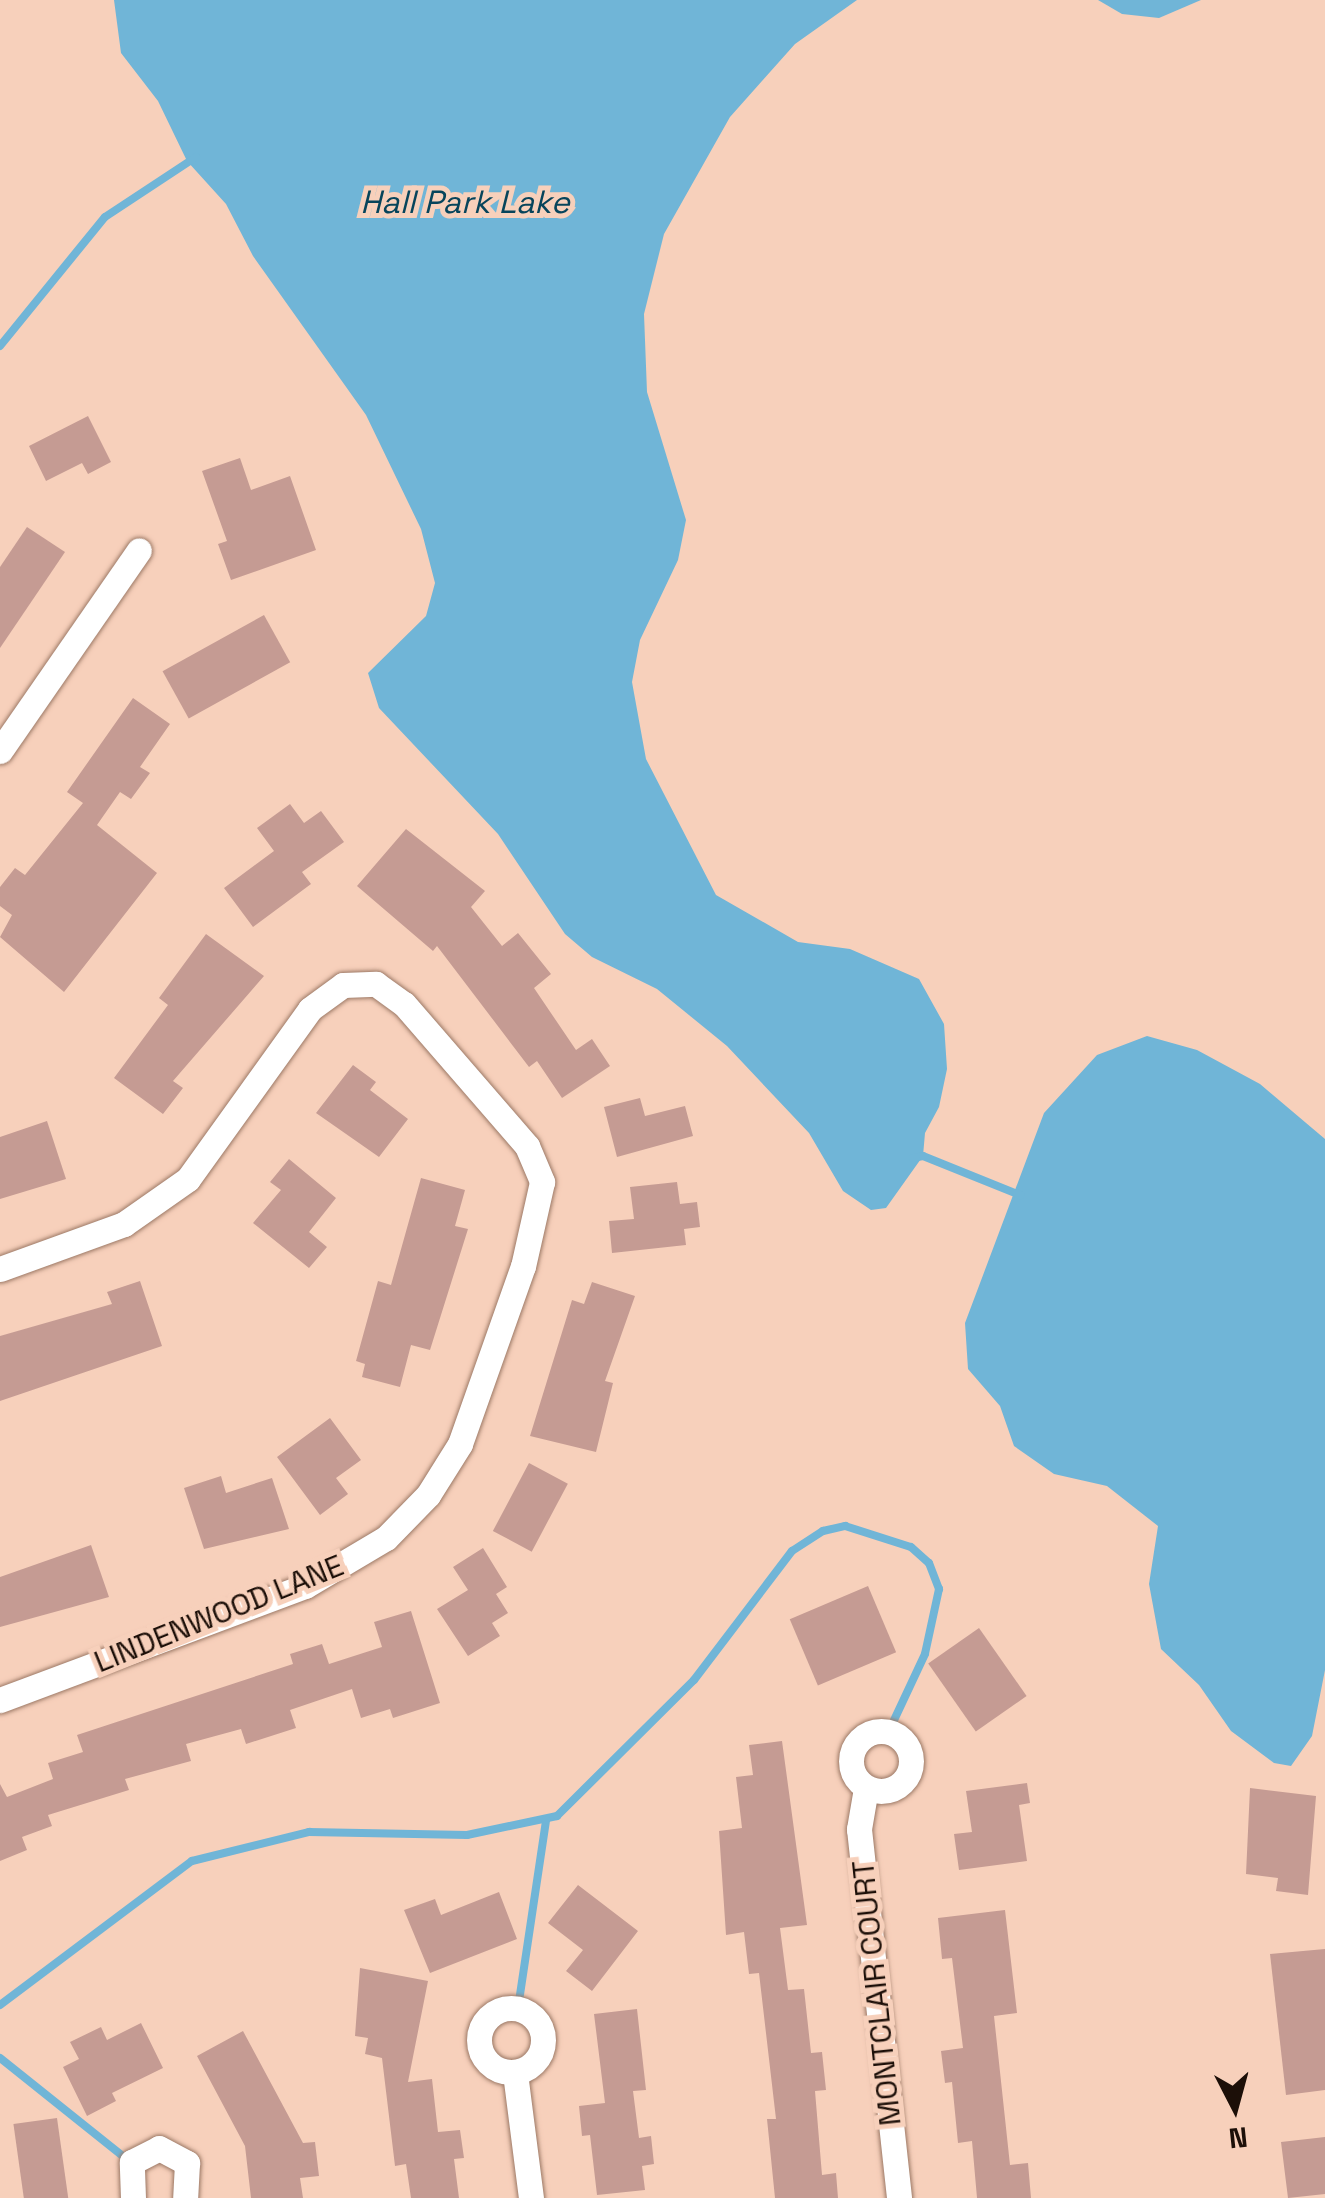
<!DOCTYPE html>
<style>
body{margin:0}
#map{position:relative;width:1325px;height:2198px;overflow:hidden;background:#f7d0bb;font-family:"Space Grotesk",sans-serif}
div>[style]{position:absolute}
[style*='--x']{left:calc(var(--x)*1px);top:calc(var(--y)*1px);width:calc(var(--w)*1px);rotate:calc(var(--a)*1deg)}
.water>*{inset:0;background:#70b5d7}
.stream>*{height:8px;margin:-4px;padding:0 4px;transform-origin:4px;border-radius:4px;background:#70b5d7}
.building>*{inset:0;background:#c59b93;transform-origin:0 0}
.roads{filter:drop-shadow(0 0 2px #9c7966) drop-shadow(0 0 2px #9c7966)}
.street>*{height:25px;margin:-12.5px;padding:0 12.5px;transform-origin:12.5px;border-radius:12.5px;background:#fff}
.street>.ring{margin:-12.5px;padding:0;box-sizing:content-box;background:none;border:25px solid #fff;border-radius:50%}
span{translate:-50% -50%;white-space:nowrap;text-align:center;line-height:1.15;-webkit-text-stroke:10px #f7d0bb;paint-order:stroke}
.street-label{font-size:30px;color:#1c0f08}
.water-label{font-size:32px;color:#07445b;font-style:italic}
.north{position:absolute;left:1185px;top:2058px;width:100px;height:100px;-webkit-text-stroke:8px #f7d0bb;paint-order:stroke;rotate:174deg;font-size:28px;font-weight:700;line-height:40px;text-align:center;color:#1c0f08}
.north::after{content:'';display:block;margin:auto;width:35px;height:45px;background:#1c0f08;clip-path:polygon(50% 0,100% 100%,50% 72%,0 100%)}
</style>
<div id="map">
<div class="water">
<i style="clip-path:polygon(114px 0,857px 0,795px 44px,730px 117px,664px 234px,644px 314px,647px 392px,686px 520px,678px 560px,640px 640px,632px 682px,646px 759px,716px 895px,798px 942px,850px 949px,919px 979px,944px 1024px,947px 1069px,939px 1107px,925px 1133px,923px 1156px,886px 1208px,871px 1210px,843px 1191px,809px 1133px,727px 1046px,657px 989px,592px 957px,565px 934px,498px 834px,379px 708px,368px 673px,426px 616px,435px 583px,421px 529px,366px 415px,253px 256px,226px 204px,187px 161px,158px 101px,121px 53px)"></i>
<i style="clip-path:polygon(1098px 0,1201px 0,1159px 18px,1122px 14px)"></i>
<i style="clip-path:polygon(1147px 1036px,1197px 1050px,1260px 1084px,1325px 1139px,1325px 1670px,1312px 1736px,1291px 1766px,1274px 1763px,1231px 1731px,1199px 1685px,1161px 1649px,1149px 1584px,1158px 1526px,1107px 1486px,1054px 1474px,1014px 1446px,1000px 1406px,968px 1369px,965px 1323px,1044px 1113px,1097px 1055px)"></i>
</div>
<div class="stream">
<i style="--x:0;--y:346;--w:166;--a:-50.9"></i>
<i style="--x:105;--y:217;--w:109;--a:-33.4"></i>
<i style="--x:913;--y:1158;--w:10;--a:-11"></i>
<i style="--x:923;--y:1156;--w:105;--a:21.9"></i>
<i style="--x:0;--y:2005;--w:240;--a:-36.9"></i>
<i style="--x:192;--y:1861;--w:121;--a:-13.9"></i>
<i style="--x:309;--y:1832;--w:158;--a:1.1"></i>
<i style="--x:467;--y:1835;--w:92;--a:-11.9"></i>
<i style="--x:557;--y:1816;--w:193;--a:-44.8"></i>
<i style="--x:694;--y:1680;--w:162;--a:-52.8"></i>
<i style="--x:792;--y:1551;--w:37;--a:-33"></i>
<i style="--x:823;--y:1531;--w:23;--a:-13"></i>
<i style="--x:845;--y:1526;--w:69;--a:17.7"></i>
<i style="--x:911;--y:1547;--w:24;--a:42"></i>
<i style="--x:929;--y:1563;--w:28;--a:69"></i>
<i style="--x:939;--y:1589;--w:66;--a:102.2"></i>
<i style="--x:925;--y:1654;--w:85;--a:115.1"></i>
<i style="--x:518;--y:2008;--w:190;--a:-81.5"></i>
<i style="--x:0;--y:2058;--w:164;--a:38.6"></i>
</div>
<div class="building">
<i style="clip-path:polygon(88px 416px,111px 462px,88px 474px,82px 463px,46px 481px,29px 446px)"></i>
<i style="clip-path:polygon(240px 458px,251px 490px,290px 476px,316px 550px,231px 580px,218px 544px,227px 541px,202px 471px)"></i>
<i style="clip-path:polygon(27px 527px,65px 552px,0 648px,0 567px)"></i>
<i style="left:264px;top:615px;width:54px;height:116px;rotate:61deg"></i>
<i style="clip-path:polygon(133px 698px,170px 724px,140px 767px,150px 773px,131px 799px,120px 792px,97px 825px,157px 873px,64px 992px,0 937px,12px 915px,0 906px,0 887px,15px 868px,25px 875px,83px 803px,67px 792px)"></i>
<i style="clip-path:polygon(290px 804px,304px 823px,321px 811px,344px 842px,302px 872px,311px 884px,253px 927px,224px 888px,274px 851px,257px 828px)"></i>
<i style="clip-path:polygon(406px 829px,485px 891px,471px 907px,502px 946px,518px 933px,551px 974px,534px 988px,576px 1050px,592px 1039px,610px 1066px,562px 1098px,537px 1061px,529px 1067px,437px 946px,433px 951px,357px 886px)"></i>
<i style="clip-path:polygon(206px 934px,264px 976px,173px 1081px,183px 1088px,163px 1114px,114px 1078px,168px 1005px,159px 998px)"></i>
<i style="clip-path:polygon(353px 1065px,376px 1082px,370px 1090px,408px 1119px,379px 1157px,316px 1113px)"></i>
<i style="clip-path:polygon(640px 1098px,645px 1116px,685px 1106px,693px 1136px,617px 1157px,604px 1107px)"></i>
<i style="clip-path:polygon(47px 1121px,66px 1179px,0 1199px,0 1137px)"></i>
<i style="clip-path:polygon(289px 1159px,336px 1198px,309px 1232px,327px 1247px,309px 1268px,253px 1223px,281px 1190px,270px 1182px)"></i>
<i style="clip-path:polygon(421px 1178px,465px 1190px,455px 1226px,468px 1229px,430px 1350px,411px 1345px,400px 1387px,362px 1377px,365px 1364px,356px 1361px,378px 1281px,391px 1285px)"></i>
<i style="clip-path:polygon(677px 1182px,680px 1204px,697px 1202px,700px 1227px,684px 1229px,686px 1245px,612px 1253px,609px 1221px,634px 1219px,630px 1187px)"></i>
<i style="clip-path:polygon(140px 1281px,162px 1346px,0 1401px,0 1336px,112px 1304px,107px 1292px)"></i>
<i style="clip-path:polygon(592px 1282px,635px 1296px,605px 1381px,613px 1383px,596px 1452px,530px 1436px,572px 1300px,584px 1304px)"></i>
<i style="clip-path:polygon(330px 1418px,361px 1460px,336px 1478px,348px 1494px,320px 1515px,277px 1457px)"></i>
<i style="left:529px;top:1463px;width:44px;height:77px;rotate:28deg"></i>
<i style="clip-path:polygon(221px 1476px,226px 1493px,272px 1478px,289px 1529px,204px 1549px,184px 1488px)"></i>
<i style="clip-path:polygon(91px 1545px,109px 1597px,0 1627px,0 1577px)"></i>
<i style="clip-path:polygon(483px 1548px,507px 1587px,496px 1594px,508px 1613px,492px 1623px,500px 1636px,468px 1656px,437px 1609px,468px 1590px,453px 1567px)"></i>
<i style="left:868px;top:1586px;width:72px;height:85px;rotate:67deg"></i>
<i style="clip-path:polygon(411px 1611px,440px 1703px,393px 1718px,390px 1709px,361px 1718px,352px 1689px,290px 1710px,296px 1728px,246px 1744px,241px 1729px,186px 1744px,191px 1761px,125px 1779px,129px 1790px,48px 1815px,52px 1826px,22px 1837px,27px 1850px,0 1861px,0 1784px,7px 1797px,53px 1779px,48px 1763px,83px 1752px,77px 1735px,293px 1664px,290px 1654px,322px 1644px,329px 1664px,382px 1647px,374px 1622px)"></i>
<i style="left:979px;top:1628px;width:83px;height:62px;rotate:55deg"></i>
<i style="clip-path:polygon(782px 1741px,807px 1925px,780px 1928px,788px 1990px,804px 1989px,811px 2053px,822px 2052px,826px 2090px,815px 2091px,822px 2175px,836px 2173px,838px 2198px,775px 2198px,767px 2119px,776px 2119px,759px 1973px,749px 1974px,744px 1932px,726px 1935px,719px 1831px,742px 1828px,736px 1777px,753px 1775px,749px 1745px)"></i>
<i style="clip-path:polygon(1027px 1783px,1030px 1803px,1019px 1805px,1027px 1861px,959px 1870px,954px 1834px,972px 1832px,966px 1791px)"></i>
<i style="clip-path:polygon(1250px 1788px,1316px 1796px,1308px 1895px,1276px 1891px,1278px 1878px,1246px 1874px)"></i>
<i style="clip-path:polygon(578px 1885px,638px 1931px,592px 1991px,566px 1971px,583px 1950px,548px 1923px)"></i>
<i style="clip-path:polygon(499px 1892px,517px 1939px,430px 1973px,404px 1910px,435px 1899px,441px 1915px)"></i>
<i style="clip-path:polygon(1005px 1910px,1017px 2013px,994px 2016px,1010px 2165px,1028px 2163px,1031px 2198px,977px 2198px,972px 2141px,958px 2143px,952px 2082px,945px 2083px,941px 2051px,963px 2048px,952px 1958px,942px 1959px,938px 1918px)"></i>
<i style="clip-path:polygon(1325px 1949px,1325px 2090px,1286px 2095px,1270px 1954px)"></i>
<i style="clip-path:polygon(360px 1968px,428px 1981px,408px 2082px,432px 2079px,438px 2132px,460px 2130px,464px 2158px,454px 2159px,459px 2198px,411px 2198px,406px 2164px,395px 2166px,382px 2058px,365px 2054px,368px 2038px,355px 2036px)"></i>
<i style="clip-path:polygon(637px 2009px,646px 2090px,633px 2091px,639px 2138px,651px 2136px,654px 2164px,642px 2166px,645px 2190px,597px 2195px,590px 2135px,582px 2136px,579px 2106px,605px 2103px,594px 2014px)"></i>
<i style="clip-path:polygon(141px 2023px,163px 2068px,112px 2093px,116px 2101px,87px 2116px,63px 2067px,79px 2059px,70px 2042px,101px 2027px,107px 2040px)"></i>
<i style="clip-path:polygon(243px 2031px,303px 2143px,315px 2142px,319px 2176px,300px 2178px,303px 2198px,251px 2198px,245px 2146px,197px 2056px)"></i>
<i style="left:57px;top:2118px;width:81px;height:44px;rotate:82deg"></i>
<i style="clip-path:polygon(1325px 2137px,1325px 2194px,1288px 2198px,1281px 2142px)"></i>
</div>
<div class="roads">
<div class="street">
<i style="--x:0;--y:751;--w:244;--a:-55.3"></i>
<i style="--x:0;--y:1269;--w:132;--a:-19.9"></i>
<i style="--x:124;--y:1224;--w:78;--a:-35.1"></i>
<i style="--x:188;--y:1179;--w:209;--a:-54.3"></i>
<i style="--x:310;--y:1009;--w:41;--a:-36"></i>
<i style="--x:343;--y:985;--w:33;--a:-2"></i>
<i style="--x:376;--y:984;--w:34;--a:36"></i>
<i style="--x:404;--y:1004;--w:188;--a:49.1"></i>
<i style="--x:527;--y:1146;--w:39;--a:67"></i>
<i style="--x:542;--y:1182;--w:86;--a:102.7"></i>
<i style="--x:523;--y:1266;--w:189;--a:109.5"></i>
<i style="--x:460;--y:1444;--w:60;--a:122.1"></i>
<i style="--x:428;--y:1495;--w:60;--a:134.3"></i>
<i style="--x:386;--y:1538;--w:94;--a:149.3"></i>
<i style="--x:305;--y:1586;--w:326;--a:159.5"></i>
<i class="ring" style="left:851px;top:1731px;width:35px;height:35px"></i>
<i style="--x:866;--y:1788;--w:42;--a:99.7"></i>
<i style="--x:859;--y:1829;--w:371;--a:83.8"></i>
<i class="ring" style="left:479px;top:2008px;width:39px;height:39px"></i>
<i style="--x:515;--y:2073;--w:126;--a:82.7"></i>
<i style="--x:133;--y:2198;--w:36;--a:-92"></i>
<i style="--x:132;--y:2162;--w:30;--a:-27"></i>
<i style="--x:159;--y:2148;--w:32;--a:28"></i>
<i style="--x:187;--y:2163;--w:35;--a:93"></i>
</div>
</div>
<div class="street-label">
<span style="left:219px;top:1614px;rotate:-22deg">LINDENWOOD LANE</span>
<span style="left:877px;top:1993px;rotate:-96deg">MONTCLAIR COURT</span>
</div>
<div class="water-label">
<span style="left:465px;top:202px">Hall Park Lake</span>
</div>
<div class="north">N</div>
</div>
